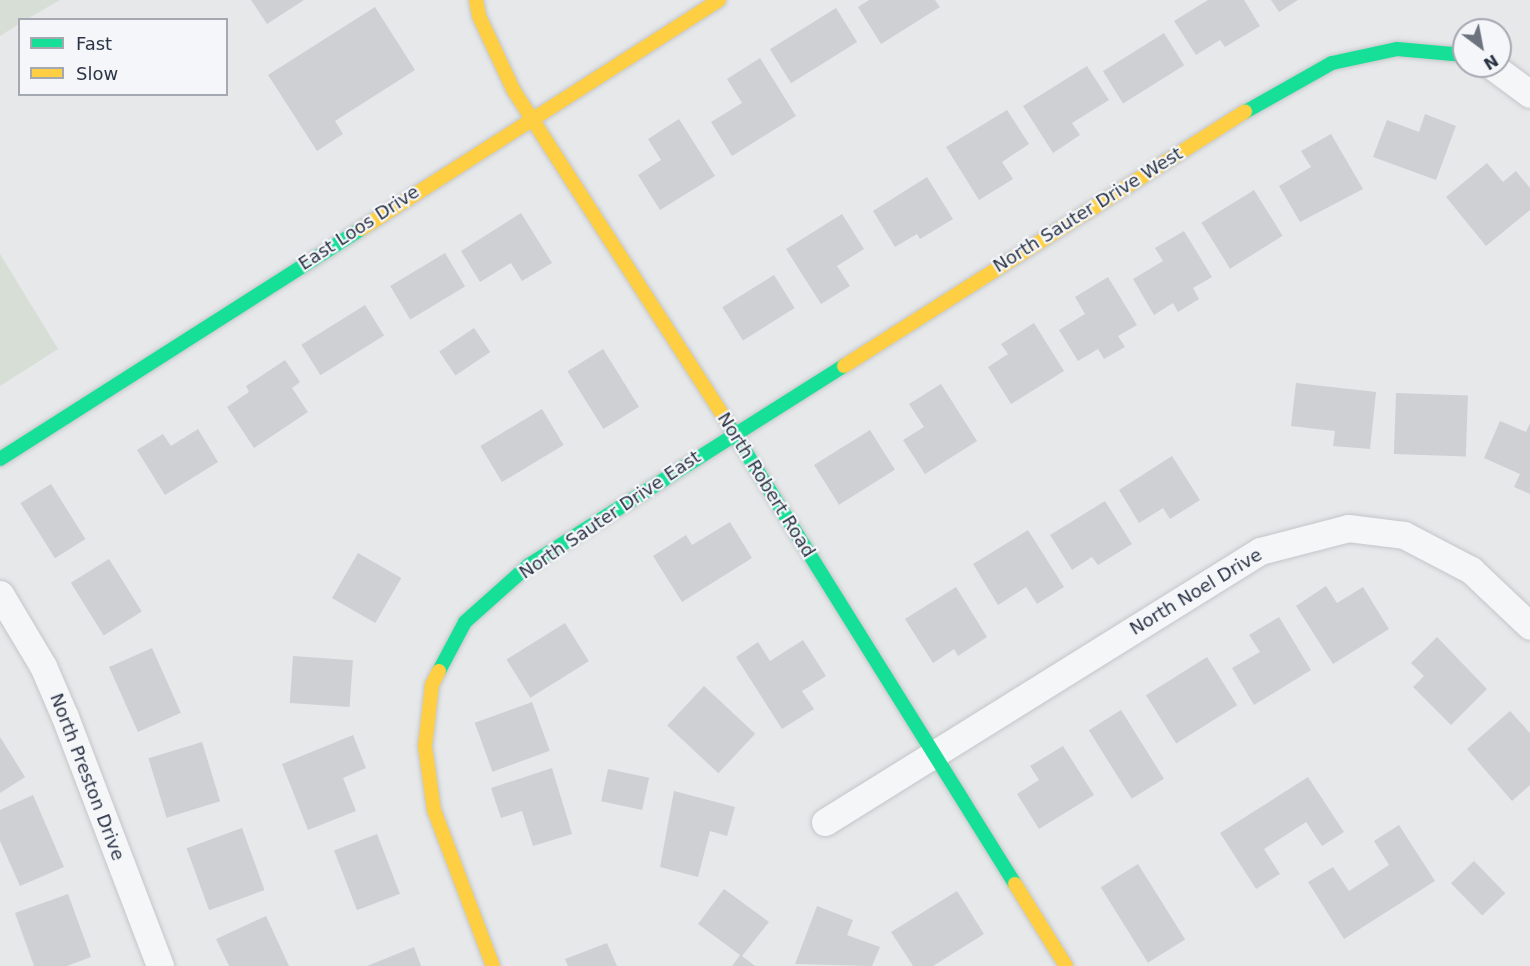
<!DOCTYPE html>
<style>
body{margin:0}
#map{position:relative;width:1530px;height:966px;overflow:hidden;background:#e6e8ea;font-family:"DejaVu Sans",sans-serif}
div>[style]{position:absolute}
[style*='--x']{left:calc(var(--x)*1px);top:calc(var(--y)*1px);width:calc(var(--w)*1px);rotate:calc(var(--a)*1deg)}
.green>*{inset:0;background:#d6ded6}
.building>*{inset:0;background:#ced0d3;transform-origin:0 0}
.roads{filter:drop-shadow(0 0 2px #c4c6c8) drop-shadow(0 0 2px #c4c6c8)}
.street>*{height:27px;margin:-13.5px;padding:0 13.5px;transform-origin:13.5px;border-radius:13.5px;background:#f5f6f7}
.fast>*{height:14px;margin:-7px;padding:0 7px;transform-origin:7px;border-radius:7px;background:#16e098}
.slow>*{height:14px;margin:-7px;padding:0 7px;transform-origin:7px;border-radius:7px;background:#ffcf43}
span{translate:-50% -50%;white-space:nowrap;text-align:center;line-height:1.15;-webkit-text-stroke:4.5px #f4f6f9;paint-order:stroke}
.street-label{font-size:18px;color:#2b3445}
.legend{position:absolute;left:18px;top:18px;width:210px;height:78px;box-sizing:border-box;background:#f4f6f9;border:2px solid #a4a8b1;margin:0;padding:8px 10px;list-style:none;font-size:18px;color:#2b3445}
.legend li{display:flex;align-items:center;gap:12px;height:30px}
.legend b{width:30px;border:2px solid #a4a8b1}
.north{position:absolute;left:1452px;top:18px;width:60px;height:60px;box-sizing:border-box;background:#f4f6f9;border:2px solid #a4a8b1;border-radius:50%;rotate:148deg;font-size:16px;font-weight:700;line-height:24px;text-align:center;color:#2b3445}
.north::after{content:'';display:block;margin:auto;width:21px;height:27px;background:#6c737f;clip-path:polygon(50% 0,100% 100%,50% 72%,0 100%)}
</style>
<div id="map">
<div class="green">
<i style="clip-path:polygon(0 0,60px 0,27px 19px,20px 20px,19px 24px,0 36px)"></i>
<i style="clip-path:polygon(0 254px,58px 349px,0 386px)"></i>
</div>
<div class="building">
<i style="clip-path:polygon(251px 0,304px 0,267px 24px)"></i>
<i style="clip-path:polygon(869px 0,935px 0,940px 7px,881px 44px,858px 7px)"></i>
<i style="clip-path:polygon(1208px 0,1244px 0,1260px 26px,1225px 47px,1220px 40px,1196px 55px,1174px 21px)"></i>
<i style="clip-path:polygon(1271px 0,1298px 0,1279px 12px)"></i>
<i style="clip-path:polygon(375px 7px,415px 70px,335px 121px,343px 134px,317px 151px,268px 75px)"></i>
<i style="left:836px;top:8px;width:40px;height:78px;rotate:58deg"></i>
<i style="left:1164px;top:33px;width:38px;height:72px;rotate:58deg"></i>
<i style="clip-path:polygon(760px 58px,796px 116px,732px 156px,711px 122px,742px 103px,727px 79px)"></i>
<i style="clip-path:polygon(1087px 66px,1109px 100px,1072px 123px,1080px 135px,1053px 153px,1023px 106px)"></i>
<i style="clip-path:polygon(1007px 110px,1029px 144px,1002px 162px,1013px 179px,979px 200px,946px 147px)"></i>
<i style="clip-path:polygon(1425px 114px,1456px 126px,1436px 180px,1373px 157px,1387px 120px,1419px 132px)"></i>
<i style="clip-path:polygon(679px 119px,715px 176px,660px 210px,638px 175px,661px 160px,648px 139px)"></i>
<i style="clip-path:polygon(1331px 134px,1363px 189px,1300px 222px,1279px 186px,1311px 167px,1301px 151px)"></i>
<i style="clip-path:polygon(1487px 163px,1503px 182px,1516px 171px,1530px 188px,1530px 210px,1486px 246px,1446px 197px)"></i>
<i style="clip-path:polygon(927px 177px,953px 219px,920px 239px,917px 234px,895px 247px,873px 211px)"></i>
<i style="left:1254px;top:190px;width:54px;height:62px;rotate:58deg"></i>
<i style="clip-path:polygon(521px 213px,552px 263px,522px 281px,511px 263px,480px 282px,461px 251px)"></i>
<i style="clip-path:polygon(842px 214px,864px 249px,837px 266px,850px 286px,821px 304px,786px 249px)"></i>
<i style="clip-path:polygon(1184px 231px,1212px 277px,1193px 288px,1199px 299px,1178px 312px,1173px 303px,1154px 315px,1133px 279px,1163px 261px,1155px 248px)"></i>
<i style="left:445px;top:253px;width:39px;height:64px;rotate:59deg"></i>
<i style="left:774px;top:275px;width:39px;height:61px;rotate:58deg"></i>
<i style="clip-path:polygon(1108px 277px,1137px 325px,1118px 336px,1125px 347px,1104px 359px,1098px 349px,1078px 361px,1059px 330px,1085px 314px,1075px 297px)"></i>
<i style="left:365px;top:305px;width:36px;height:75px;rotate:58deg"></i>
<i style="clip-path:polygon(1034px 323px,1064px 371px,1011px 404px,988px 367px,1008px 354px,1001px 344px)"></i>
<i style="left:474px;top:328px;width:29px;height:42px;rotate:56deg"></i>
<i style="left:603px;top:349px;width:68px;height:42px;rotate:58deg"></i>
<i style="clip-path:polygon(285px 360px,300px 382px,292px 388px,308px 412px,254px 448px,227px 407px,249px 392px,246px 386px)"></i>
<i style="clip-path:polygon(1296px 383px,1376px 392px,1370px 449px,1333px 446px,1335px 431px,1291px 426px)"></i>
<i style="clip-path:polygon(941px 384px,977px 441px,925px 474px,903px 440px,924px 427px,909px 404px)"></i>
<i style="left:1396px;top:393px;width:72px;height:61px;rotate:2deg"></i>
<i style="left:542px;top:409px;width:42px;height:72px;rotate:59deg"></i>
<i style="clip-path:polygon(1500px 421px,1526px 432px,1530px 423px,1530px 494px,1514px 487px,1520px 474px,1484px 458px)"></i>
<i style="clip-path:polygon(198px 429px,218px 462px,165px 495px,137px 450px,163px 434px,171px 446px)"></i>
<i style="left:870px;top:430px;width:47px;height:66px;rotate:58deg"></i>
<i style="clip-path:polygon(1172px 456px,1200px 500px,1170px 519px,1163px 508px,1139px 523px,1119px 490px)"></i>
<i style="left:51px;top:484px;width:65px;height:36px;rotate:58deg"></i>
<i style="clip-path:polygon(1105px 501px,1132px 544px,1098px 565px,1092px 557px,1072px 570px,1050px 535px)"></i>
<i style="clip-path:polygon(730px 522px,752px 558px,682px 602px,653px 556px,686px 535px,692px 545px)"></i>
<i style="clip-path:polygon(1028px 530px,1064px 587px,1037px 604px,1026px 587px,998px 605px,973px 564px)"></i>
<i style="left:358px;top:553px;width:50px;height:52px;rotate:30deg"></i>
<i style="left:109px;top:559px;width:62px;height:45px;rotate:58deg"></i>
<i style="clip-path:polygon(1326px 586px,1337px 603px,1363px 587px,1389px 629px,1333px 664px,1296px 606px)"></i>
<i style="clip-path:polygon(956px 587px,987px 637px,958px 656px,954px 649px,933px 663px,905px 619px)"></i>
<i style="clip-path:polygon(1279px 617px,1311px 670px,1254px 705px,1232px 668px,1260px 652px,1249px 635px)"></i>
<i style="left:565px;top:623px;width:45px;height:69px;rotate:58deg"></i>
<i style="clip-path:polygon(1437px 637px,1487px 689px,1451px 725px,1413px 687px,1424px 676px,1411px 663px)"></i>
<i style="clip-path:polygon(803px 640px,826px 676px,802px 691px,814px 709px,782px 729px,736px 657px,758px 642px,770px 661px)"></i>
<i style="left:152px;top:648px;width:71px;height:47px;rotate:66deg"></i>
<i style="left:293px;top:656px;width:60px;height:47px;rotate:4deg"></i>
<i style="left:1207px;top:657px;width:57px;height:72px;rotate:58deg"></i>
<i style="left:704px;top:686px;width:70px;height:54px;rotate:43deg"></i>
<i style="left:532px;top:702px;width:52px;height:61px;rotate:70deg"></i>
<i style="left:1121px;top:710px;width:81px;height:38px;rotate:58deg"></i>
<i style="clip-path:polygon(1510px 711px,1530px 733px,1530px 785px,1512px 801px,1467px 749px)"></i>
<i style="clip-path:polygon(353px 735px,366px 768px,343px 778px,356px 811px,308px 830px,282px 764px)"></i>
<i style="clip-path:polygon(0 737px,25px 777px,0 793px)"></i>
<i style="left:202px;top:742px;width:62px;height:56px;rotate:73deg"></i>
<i style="clip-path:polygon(1063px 746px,1094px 795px,1039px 829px,1017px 794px,1039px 780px,1030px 766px)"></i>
<i style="clip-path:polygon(552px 768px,572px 834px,533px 846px,522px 811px,501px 818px,491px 788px)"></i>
<i style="left:608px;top:769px;width:42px;height:33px;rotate:12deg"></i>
<i style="clip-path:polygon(1308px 777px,1344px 832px,1322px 846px,1306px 822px,1264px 849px,1280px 874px,1256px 889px,1220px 833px)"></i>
<i style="clip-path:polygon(674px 791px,735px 807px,727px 836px,710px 831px,698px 877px,660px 867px)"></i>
<i style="clip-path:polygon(33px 795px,64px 867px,20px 886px,0 841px,0 810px)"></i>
<i style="clip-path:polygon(1399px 825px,1435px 881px,1344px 939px,1308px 882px,1333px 867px,1349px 891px,1389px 865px,1374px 841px)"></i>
<i style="left:242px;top:828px;width:66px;height:59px;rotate:70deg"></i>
<i style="left:377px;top:834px;width:64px;height:46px;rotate:69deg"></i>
<i style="left:1474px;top:861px;width:45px;height:32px;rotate:46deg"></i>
<i style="left:1138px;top:864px;width:89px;height:44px;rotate:58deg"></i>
<i style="clip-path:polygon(724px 889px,769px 922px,742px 956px,755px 966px,732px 966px,740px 955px,698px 924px)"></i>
<i style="clip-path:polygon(957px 891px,984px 934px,933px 966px,913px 966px,891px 932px)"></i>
<i style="clip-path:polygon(68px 894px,91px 957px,67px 966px,34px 966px,15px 913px)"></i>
<i style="clip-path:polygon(817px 906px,853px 920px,847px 935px,880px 947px,872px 966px,795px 964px)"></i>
<i style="clip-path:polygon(266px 916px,289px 966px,229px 966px,216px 939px)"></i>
<i style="clip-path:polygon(607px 943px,617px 966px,568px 966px,565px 959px)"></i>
<i style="clip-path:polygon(414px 947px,421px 966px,367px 966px)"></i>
</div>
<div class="roads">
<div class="street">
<i style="--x:1492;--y:66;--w:47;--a:36.4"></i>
<i style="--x:0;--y:594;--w:84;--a:59.2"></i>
<i style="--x:43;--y:666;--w:56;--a:66.7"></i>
<i style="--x:65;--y:717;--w:267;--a:69.1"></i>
<i style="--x:825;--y:822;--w:513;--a:-31.92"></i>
<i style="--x:1260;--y:551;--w:91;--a:-14.6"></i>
<i style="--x:1348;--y:528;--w:56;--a:7.1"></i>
<i style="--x:1404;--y:535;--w:76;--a:27.6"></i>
<i style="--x:1471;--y:570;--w:81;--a:43.5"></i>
</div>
<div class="fast">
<i style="--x:1245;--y:112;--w:100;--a:-29.4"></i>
<i style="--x:1332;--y:63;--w:66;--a:-12.2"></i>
<i style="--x:1397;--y:49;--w:67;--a:5.1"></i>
<i style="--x:727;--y:422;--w:544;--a:58.06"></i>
<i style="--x:0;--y:459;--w:428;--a:-32.5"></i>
<i style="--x:439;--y:671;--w:55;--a:-62"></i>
<i style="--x:465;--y:622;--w:86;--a:-41.7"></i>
<i style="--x:529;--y:565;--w:373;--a:-32.3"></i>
</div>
<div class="slow">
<i style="--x:476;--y:0;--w:16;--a:79"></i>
<i style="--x:479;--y:16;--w:83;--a:65"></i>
<i style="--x:514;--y:91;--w:394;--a:57.2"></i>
<i style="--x:361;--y:229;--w:425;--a:-32.6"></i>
<i style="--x:844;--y:366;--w:475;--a:-32.4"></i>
<i style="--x:439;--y:671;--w:16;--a:117"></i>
<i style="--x:432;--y:685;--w:61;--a:96.5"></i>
<i style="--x:425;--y:746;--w:65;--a:82"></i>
<i style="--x:434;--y:810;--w:167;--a:69.3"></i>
<i style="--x:1015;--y:884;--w:97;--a:58.1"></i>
</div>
</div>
<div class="street-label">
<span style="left:1088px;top:210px;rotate:-32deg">North Sauter Drive West</span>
<span style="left:359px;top:228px;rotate:-33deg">East Loos Drive</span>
<span style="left:766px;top:485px;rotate:58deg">North Robert Road</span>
<span style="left:610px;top:515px;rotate:-34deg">North Sauter Drive East</span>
<span style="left:1196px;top:592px;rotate:-31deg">North Noel Drive</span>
<span style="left:87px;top:777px;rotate:69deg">North Preston Drive</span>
</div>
<ul class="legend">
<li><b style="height:8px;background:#16e098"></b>Fast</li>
<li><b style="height:8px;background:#ffcf43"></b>Slow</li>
</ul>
<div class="north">N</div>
</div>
